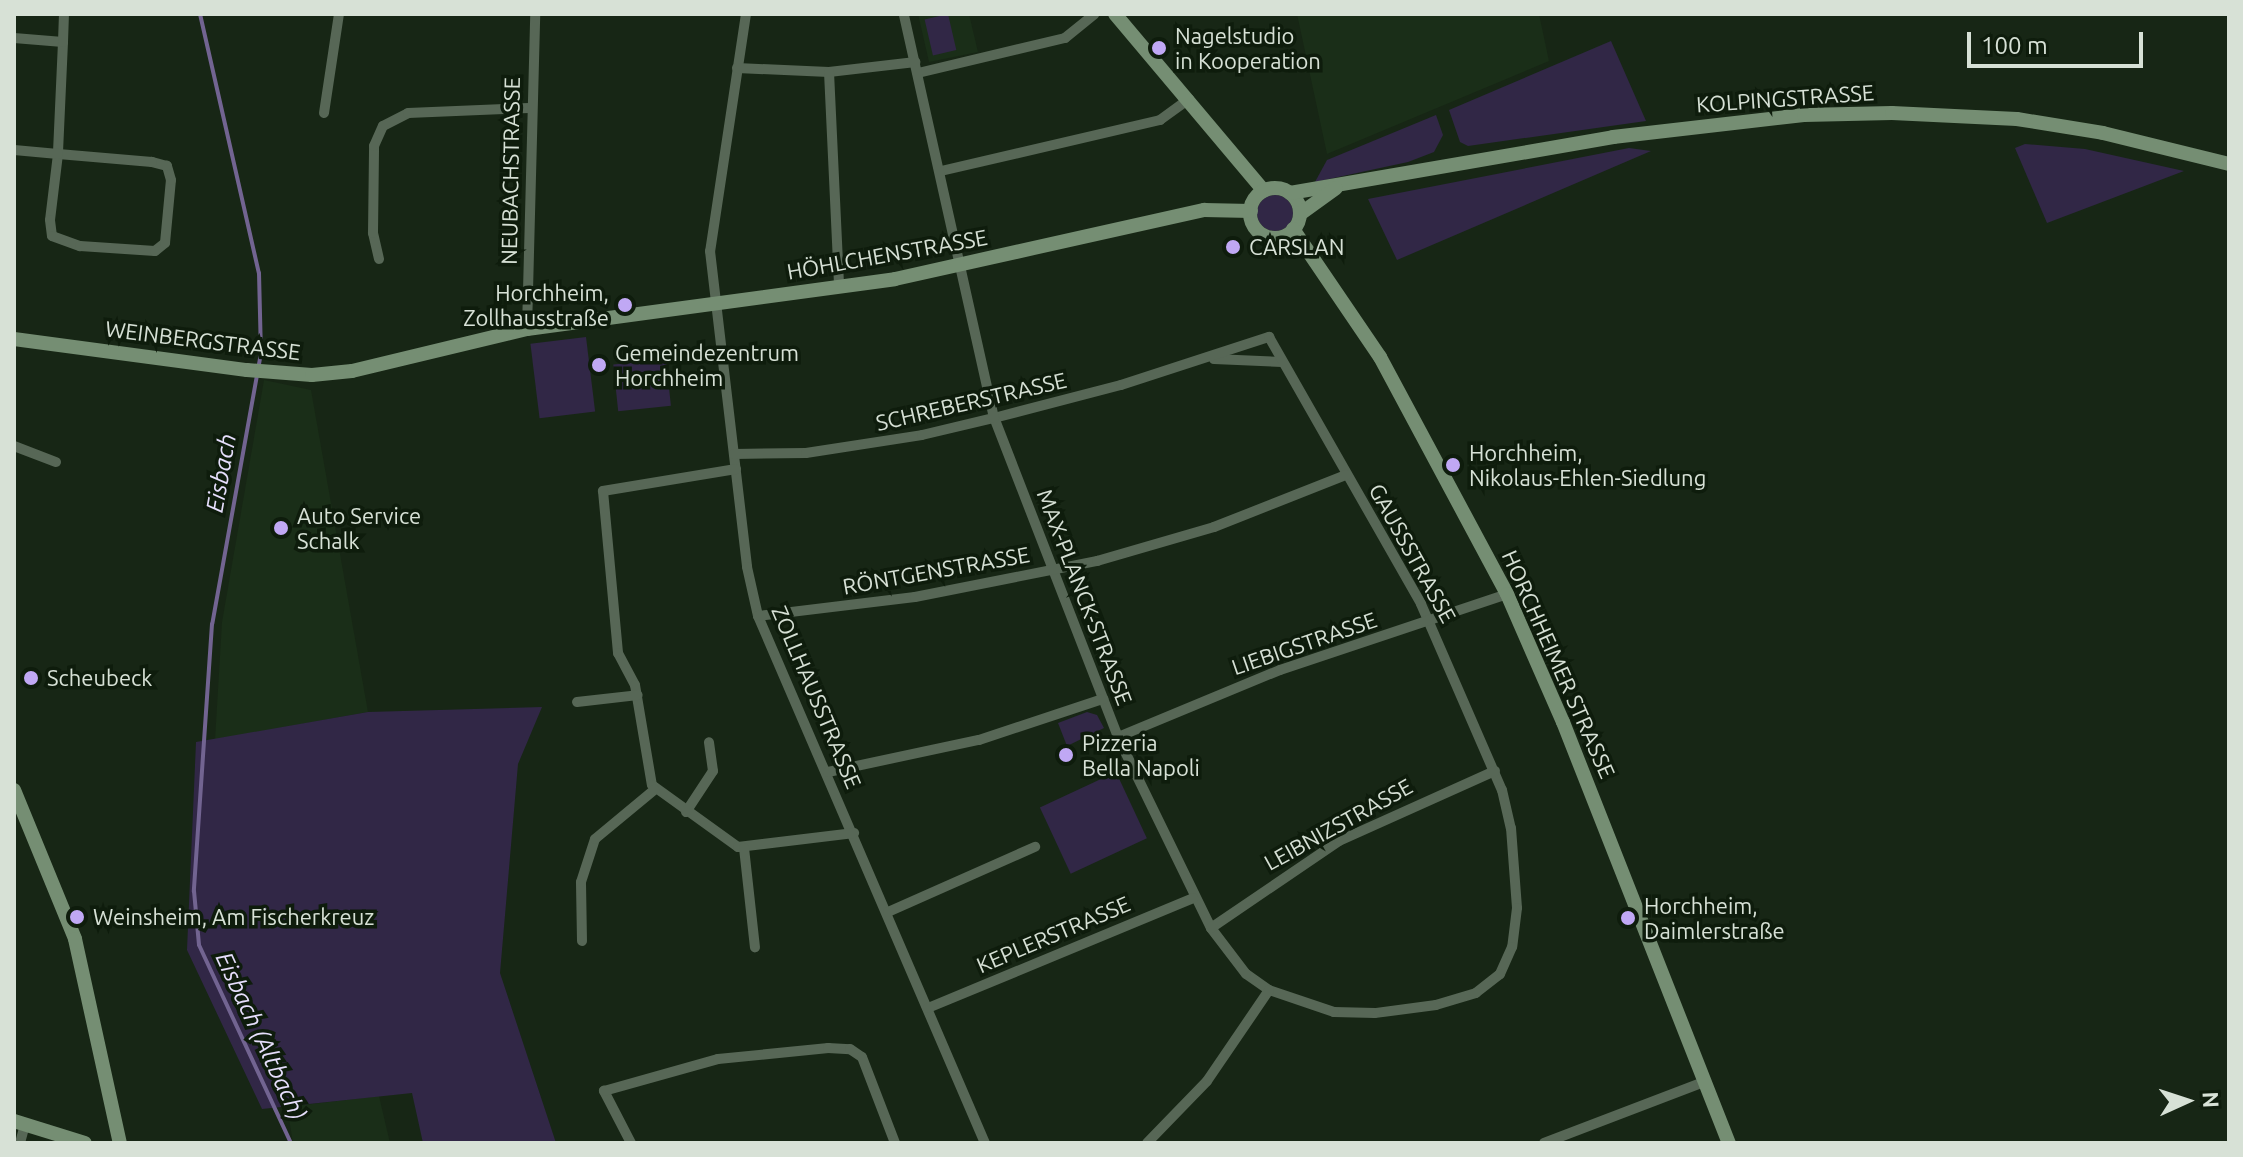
<!DOCTYPE html>
<meta charset="utf-8">
<style>
body{margin:0}
#map{position:relative;width:2243px;height:1157px;overflow:hidden;background:#172615;font-family:Ubuntu,sans-serif}
div>[style]{position:absolute}
[style*='--x']{left:calc(var(--x)*1px);top:calc(var(--y)*1px);width:calc(var(--w)*1px);rotate:calc(var(--a)*1deg)}
.built>*{inset:0;background:#1a2e18}
.green>*{inset:0;background:#312746;transform-origin:0 0}
.round{border-radius:50%}
.stream>*{height:4px;margin:-2px;padding:0 2px;transform-origin:2px;border-radius:2px;background:#726491}
.street>*{height:10px;margin:-5px;padding:0 5px;transform-origin:5px;border-radius:5px;background:#576756}
.secondary>*{height:14px;margin:-7px;padding:0 7px;transform-origin:7px;border-radius:7px;background:#758e73}
.secondary>.ring{margin:-7px;padding:0;box-sizing:content-box;background:none;border:14px solid #758e73;border-radius:50%}
.dots>*{width:22px;height:22px;translate:-50% -50%;box-sizing:border-box;border:4px solid #0e1c0c;border-radius:50%}
span{translate:-50% -50%;white-space:nowrap;text-align:center;line-height:1.15;-webkit-text-stroke:7px #0e1c0c;paint-order:stroke}
.poi-label{font-size:22px;color:#d7e1d6}
.left{translate:0 -50%;text-align:left}
.right{translate:-100% -50%;text-align:right}
.street-label{font-size:22px;color:#d7e1d6}
.water-label{font-size:24px;color:#e7dffd;font-style:italic}
.frame{position:absolute;inset:0;border:16px solid #d7e1d6;pointer-events:none}
.north{position:absolute;left:2147px;top:1061px;width:80px;height:80px;-webkit-text-stroke:6px #0e1c0c;paint-order:stroke;rotate:87deg;font-size:22px;font-weight:700;line-height:32px;text-align:center;color:#d7e1d6}
.north::after{content:'';display:block;margin:auto;width:28px;height:36px;background:#d7e1d6;clip-path:polygon(50% 0,100% 100%,50% 72%,0 100%)}
.scale{position:absolute;left:1967px;top:32px;width:176px;height:36px;box-sizing:border-box;border:4px solid #d7e1d6;border-top:0;padding-left:10px;font-size:24px;line-height:28px;white-space:nowrap;color:#d7e1d6;-webkit-text-stroke:6px #0e1c0c;paint-order:stroke}
</style>
<div id="map">
<div class="built">
<i style="clip-path:polygon(918px 14px,969px 14px,978px 52px,929px 62px)"></i>
<i style="clip-path:polygon(1297px 14px,1539px 14px,1549px 61px,1327px 154px)"></i>
<i style="clip-path:polygon(264px 380px,311px 390px,368px 712px,215px 740px,222px 622px)"></i>
<i style="clip-path:polygon(379px 1096px,390px 1143px,293px 1143px,287px 1107px)"></i>
</div>
<div class="green">
<i style="left:948px;top:14px;width:37px;height:24px;rotate:77deg"></i>
<i style="clip-path:polygon(1611px 41px,1646px 121px,1468px 146px,1460px 142px,1449px 110px)"></i>
<i style="clip-path:polygon(1436px 115px,1443px 135px,1434px 152px,1408px 162px,1315px 182px,1327px 160px)"></i>
<i style="clip-path:polygon(2025px 144px,2085px 149px,2184px 171px,2047px 223px,2015px 148px)"></i>
<i style="clip-path:polygon(1629px 148px,1651px 151px,1397px 260px,1368px 199px)"></i>
<i class="round" style="left:1257px;top:195px;width:36px;height:36px"></i>
<i style="left:586px;top:337px;width:75px;height:56px;rotate:83deg"></i>
<i style="left:666px;top:359px;width:47px;height:53px;rotate:84deg"></i>
<i style="clip-path:polygon(542px 707px,518px 764px,500px 973px,556px 1143px,423px 1143px,412px 1093px,262px 1109px,187px 950px,196px 742px,368px 712px)"></i>
<i style="clip-path:polygon(1087px 712px,1097px 715px,1104px 728px,1067px 746px,1058px 723px)"></i>
<i style="left:1116px;top:772px;width:73px;height:84px;rotate:65deg"></i>
</div>
<div class="stream">
<i style="--x:200;--y:14;--w:266;--a:77.2"></i>
<i style="--x:259;--y:273;--w:80;--a:88.6"></i>
<i style="--x:261;--y:353;--w:275;--a:100.2"></i>
<i style="--x:212;--y:624;--w:268;--a:93.9"></i>
<i style="--x:194;--y:891;--w:54;--a:84.7"></i>
<i style="--x:199;--y:945;--w:218;--a:65.1"></i>
</div>
<div class="street">
<i style="--x:746;--y:14;--w:240;--a:98.6"></i>
<i style="--x:710;--y:251;--w:318;--a:83.3"></i>
<i style="--x:747;--y:567;--w:50;--a:77.3"></i>
<i style="--x:758;--y:616;--w:574;--a:66.7"></i>
<i style="--x:14;--y:38;--w:49;--a:4.7"></i>
<i style="--x:63;--y:42;--w:112;--a:92.6"></i>
<i style="--x:58;--y:154;--w:66;--a:96.9"></i>
<i style="--x:50;--y:220;--w:16;--a:83"></i>
<i style="--x:52;--y:236;--w:30;--a:20"></i>
<i style="--x:80;--y:246;--w:75;--a:3.8"></i>
<i style="--x:155;--y:251;--w:13;--a:-39"></i>
<i style="--x:165;--y:243;--w:63;--a:-84.6"></i>
<i style="--x:171;--y:180;--w:15;--a:-106"></i>
<i style="--x:167;--y:166;--w:16;--a:-165"></i>
<i style="--x:152;--y:162;--w:94;--a:-175.1"></i>
<i style="--x:58;--y:154;--w:44;--a:-174.8"></i>
<i style="--x:63;--y:42;--w:28;--a:-88"></i>
<i style="--x:737;--y:68;--w:92;--a:2.5"></i>
<i style="--x:829;--y:72;--w:87;--a:-6.6"></i>
<i style="--x:829;--y:72;--w:216;--a:87.3"></i>
<i style="--x:918;--y:73;--w:151;--a:-13.4"></i>
<i style="--x:1065;--y:38;--w:38;--a:-39"></i>
<i style="--x:324;--y:113;--w:100;--a:-81.4"></i>
<i style="--x:941;--y:171;--w:225;--a:-13.1"></i>
<i style="--x:1160;--y:120;--w:36;--a:-36"></i>
<i style="--x:379;--y:259;--w:27;--a:-103"></i>
<i style="--x:373;--y:233;--w:87;--a:-89.3"></i>
<i style="--x:374;--y:146;--w:22;--a:-66"></i>
<i style="--x:383;--y:126;--w:28;--a:-27"></i>
<i style="--x:408;--y:113;--w:121;--a:-2.4"></i>
<i style="--x:527;--y:329;--w:315;--a:-88.5"></i>
<i style="--x:1214;--y:359;--w:68;--a:2.5"></i>
<i style="--x:14;--y:446;--w:45;--a:20.9"></i>
<i style="--x:734;--y:454;--w:72;--a:-0.8"></i>
<i style="--x:806;--y:453;--w:117;--a:-8.8"></i>
<i style="--x:922;--y:435;--w:74;--a:-13.3"></i>
<i style="--x:994;--y:418;--w:131;--a:-14.6"></i>
<i style="--x:1121;--y:385;--w:156;--a:-18"></i>
<i style="--x:1269;--y:337;--w:307;--a:60.3"></i>
<i style="--x:1421;--y:604;--w:203;--a:66.5"></i>
<i style="--x:1502;--y:790;--w:39;--a:77"></i>
<i style="--x:1511;--y:828;--w:80;--a:85.7"></i>
<i style="--x:1517;--y:908;--w:39;--a:97"></i>
<i style="--x:1512;--y:947;--w:30;--a:114"></i>
<i style="--x:1500;--y:974;--w:31;--a:142"></i>
<i style="--x:1476;--y:993;--w:42;--a:163.3"></i>
<i style="--x:1436;--y:1005;--w:62;--a:172.5"></i>
<i style="--x:1375;--y:1013;--w:41;--a:-178.6"></i>
<i style="--x:1334;--y:1012;--w:69;--a:-161.3"></i>
<i style="--x:1269;--y:990;--w:28;--a:-145"></i>
<i style="--x:1246;--y:974;--w:58;--a:-127.3"></i>
<i style="--x:1211;--y:928;--w:212;--a:-116"></i>
<i style="--x:1118;--y:737;--w:342;--a:-111.2"></i>
<i style="--x:994;--y:418;--w:414;--a:-102.6"></i>
<i style="--x:736;--y:469;--w:135;--a:170.6"></i>
<i style="--x:603;--y:491;--w:163;--a:84.7"></i>
<i style="--x:618;--y:653;--w:36;--a:62"></i>
<i style="--x:635;--y:685;--w:101;--a:80.4"></i>
<i style="--x:652;--y:785;--w:106;--a:35.8"></i>
<i style="--x:738;--y:847;--w:117;--a:-6.9"></i>
<i style="--x:758;--y:616;--w:158;--a:-6.9"></i>
<i style="--x:915;--y:597;--w:186;--a:-11.2"></i>
<i style="--x:1097;--y:561;--w:122;--a:-16.2"></i>
<i style="--x:1214;--y:527;--w:142;--a:-21.5"></i>
<i style="--x:577;--y:702;--w:61;--a:-6.5"></i>
<i style="--x:1118;--y:737;--w:175;--a:-22.5"></i>
<i style="--x:1280;--y:670;--w:239;--a:-18.5"></i>
<i style="--x:828;--y:772;--w:154;--a:-12"></i>
<i style="--x:979;--y:740;--w:131;--a:-18.3"></i>
<i style="--x:686;--y:812;--w:49;--a:-56.6"></i>
<i style="--x:713;--y:771;--w:29;--a:-98"></i>
<i style="--x:744;--y:848;--w:100;--a:83.7"></i>
<i style="--x:888;--y:912;--w:161;--a:-23.9"></i>
<i style="--x:1211;--y:928;--w:155;--a:-34.2"></i>
<i style="--x:1339;--y:841;--w:171;--a:-24.2"></i>
<i style="--x:582;--y:941;--w:59;--a:-91"></i>
<i style="--x:581;--y:882;--w:45;--a:-72"></i>
<i style="--x:595;--y:839;--w:77;--a:-39.7"></i>
<i style="--x:928;--y:1008;--w:287;--a:-22.5"></i>
<i style="--x:20;--y:1143;--w:20;--a:-75"></i>
<i style="--x:631;--y:1143;--w:59;--a:-117.4"></i>
<i style="--x:604;--y:1091;--w:118;--a:-15.7"></i>
<i style="--x:718;--y:1059;--w:111;--a:-5.7"></i>
<i style="--x:828;--y:1048;--w:22;--a:3"></i>
<i style="--x:850;--y:1049;--w:14;--a:34"></i>
<i style="--x:862;--y:1057;--w:92;--a:69"></i>
<i style="--x:1147;--y:1143;--w:86;--a:-45.9"></i>
<i style="--x:1207;--y:1081;--w:110;--a:-55.7"></i>
<i style="--x:1544;--y:1143;--w:171;--a:-20.9"></i>
</div>
<div class="secondary">
<i style="--x:1115;--y:14;--w:231;--a:49.9"></i>
<i class="ring" style="left:1250px;top:188px;width:36px;height:36px"></i>
<i style="--x:1290;--y:193;--w:328;--a:-9.8"></i>
<i style="--x:1613;--y:137;--w:192;--a:-6.6"></i>
<i style="--x:1804;--y:115;--w:88;--a:-1.3"></i>
<i style="--x:1892;--y:113;--w:125;--a:2.7"></i>
<i style="--x:2017;--y:119;--w:87;--a:9.2"></i>
<i style="--x:2103;--y:133;--w:130;--a:13.8"></i>
<i style="--x:1300;--y:214;--w:44;--a:-35.8"></i>
<i style="--x:1293;--y:229;--w:155;--a:55.8"></i>
<i style="--x:1380;--y:357;--w:269;--a:61.8"></i>
<i style="--x:1507;--y:594;--w:140;--a:66.4"></i>
<i style="--x:1563;--y:722;--w:453;--a:68.5"></i>
<i style="--x:14;--y:339;--w:235;--a:7.6"></i>
<i style="--x:247;--y:370;--w:65;--a:4.4"></i>
<i style="--x:312;--y:375;--w:40;--a:-5.7"></i>
<i style="--x:352;--y:371;--w:180;--a:-13.5"></i>
<i style="--x:527;--y:329;--w:371;--a:-7.7"></i>
<i style="--x:895;--y:279;--w:317;--a:-12.6"></i>
<i style="--x:1204;--y:210;--w:47;--a:1.2"></i>
<i style="--x:14;--y:790;--w:161;--a:67.7"></i>
<i style="--x:75;--y:939;--w:209;--a:77.6"></i>
<i style="--x:14;--y:1121;--w:74;--a:17.2"></i>
</div>
<div class="dots">
<i style="left:1159px;top:48px;background:#c0a8f4"></i>
<i style="left:1233px;top:247px;background:#c0a8f4"></i>
<i style="left:625px;top:305px;background:#c0a8f4"></i>
<i style="left:599px;top:365px;background:#c0a8f4"></i>
<i style="left:1453px;top:465px;background:#c0a8f4"></i>
<i style="left:281px;top:528px;background:#c0a8f4"></i>
<i style="left:31px;top:678px;background:#c0a8f4"></i>
<i style="left:1066px;top:755px;background:#c0a8f4"></i>
<i style="left:77px;top:917px;background:#c0a8f4"></i>
<i style="left:1628px;top:918px;background:#c0a8f4"></i>
</div>
<div class="poi-label">
<span class="left" style="left:1175px;top:48px">Nagelstudio<br>in Kooperation</span>
<span class="left" style="left:1249px;top:247px">CARSLAN</span>
<span class="right" style="left:609px;top:305px">Horchheim,<br>Zollhausstraße</span>
<span class="left" style="left:615px;top:365px">Gemeindezentrum<br>Horchheim</span>
<span class="left" style="left:1469px;top:465px">Horchheim,<br>Nikolaus-Ehlen-Siedlung</span>
<span class="left" style="left:297px;top:528px">Auto Service<br>Schalk</span>
<span class="left" style="left:47px;top:678px">Scheubeck</span>
<span class="left" style="left:1082px;top:755px">Pizzeria<br>Bella Napoli</span>
<span class="left" style="left:1644px;top:918px">Horchheim,<br>Daimlerstraße</span>
<span class="left" style="left:93px;top:917px">Weinsheim, Am Fischerkreuz</span>
</div>
<div class="street-label">
<span style="left:1785px;top:98px;rotate:-4deg">KOLPINGSTRASSE</span>
<span style="left:510px;top:171px;rotate:-89deg">NEUBACHSTRASSE</span>
<span style="left:887px;top:254px;rotate:-10deg">HÖHLCHENSTRASSE</span>
<span style="left:203px;top:340px;rotate:7deg">WEINBERGSTRASSE</span>
<span style="left:971px;top:401px;rotate:-13deg">SCHREBERSTRASSE</span>
<span style="left:1413px;top:553px;rotate:61deg">GAUSSSTRASSE</span>
<span style="left:936px;top:570px;rotate:-10deg">RÖNTGENSTRASSE</span>
<span style="left:1085px;top:597px;rotate:69deg">MAX-PLANCK-STRASSE</span>
<span style="left:1304px;top:643px;rotate:-19deg">LIEBIGSTRASSE</span>
<span style="left:1559px;top:664px;rotate:66deg">HORCHHEIMER STRASSE</span>
<span style="left:817px;top:697px;rotate:67deg">ZOLLHAUSSTRASSE</span>
<span style="left:1338px;top:824px;rotate:-29deg">LEIBNIZSTRASSE</span>
<span style="left:1053px;top:934px;rotate:-23deg">KEPLERSTRASSE</span>
</div>
<div class="water-label">
<span style="left:221px;top:473px;rotate:-80deg">Eisbach</span>
<span style="left:261px;top:1036px;rotate:65deg">Eisbach (Altbach)</span>
</div>
<div class="frame"></div>
<div class="north">N</div>
<div class="scale">100 m</div>
</div>
